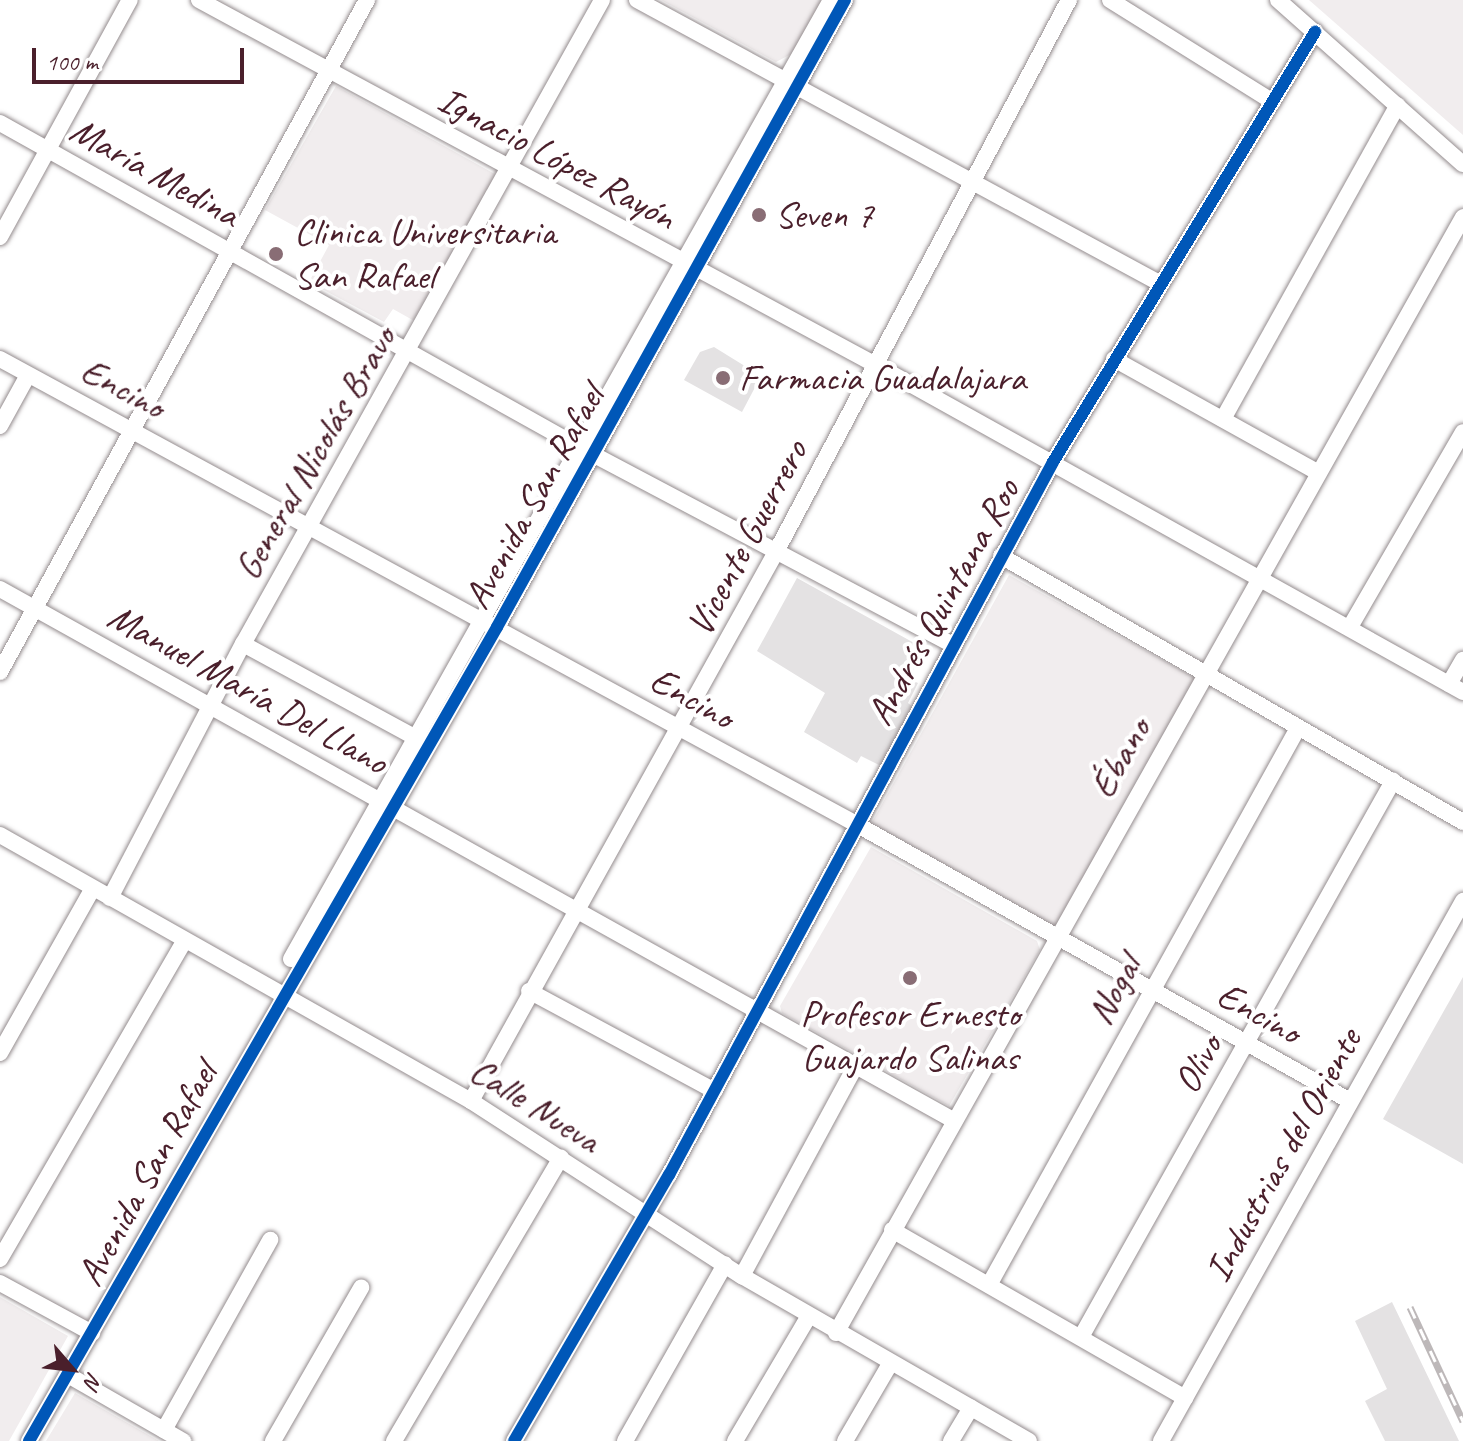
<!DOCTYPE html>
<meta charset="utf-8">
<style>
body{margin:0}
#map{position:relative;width:1463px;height:1441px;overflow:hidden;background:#fff;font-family:Caveat,sans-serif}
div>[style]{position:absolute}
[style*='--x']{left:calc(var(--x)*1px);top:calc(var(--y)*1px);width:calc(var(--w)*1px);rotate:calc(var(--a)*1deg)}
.built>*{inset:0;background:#f1edee;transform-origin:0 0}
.building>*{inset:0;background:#e4e2e3}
.roads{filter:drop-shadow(0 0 2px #948c8e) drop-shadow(0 0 2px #948c8e)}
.minor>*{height:16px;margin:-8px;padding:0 8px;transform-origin:8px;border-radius:8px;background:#fff}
.rail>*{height:7px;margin-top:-3.5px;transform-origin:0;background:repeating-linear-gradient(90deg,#fff 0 12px,#bdb8b9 0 24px);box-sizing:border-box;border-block:2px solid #bdb8b9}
.cycleway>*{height:12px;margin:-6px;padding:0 6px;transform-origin:6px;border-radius:6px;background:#0057b8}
.dots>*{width:22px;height:22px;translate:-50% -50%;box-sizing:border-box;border:4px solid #fff;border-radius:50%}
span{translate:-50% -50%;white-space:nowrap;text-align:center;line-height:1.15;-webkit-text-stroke:8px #fff;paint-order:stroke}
.street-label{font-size:38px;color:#4a1f2b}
.poi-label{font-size:38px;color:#4a1f2b}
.left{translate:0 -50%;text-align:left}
.north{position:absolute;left:32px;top:1329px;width:80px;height:80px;-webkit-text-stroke:6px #fff;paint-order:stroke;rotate:118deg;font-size:22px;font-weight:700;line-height:32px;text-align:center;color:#4a1f2b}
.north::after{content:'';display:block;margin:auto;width:28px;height:36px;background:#4a1f2b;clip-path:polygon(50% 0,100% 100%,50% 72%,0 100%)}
.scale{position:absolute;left:32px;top:48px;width:212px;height:36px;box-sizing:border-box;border:4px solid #4a1f2b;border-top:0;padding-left:10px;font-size:24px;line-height:28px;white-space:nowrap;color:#4a1f2b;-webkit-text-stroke:6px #fff;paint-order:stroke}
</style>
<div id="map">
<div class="built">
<i style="clip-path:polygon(661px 0,825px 0,797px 51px,776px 62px)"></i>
<i style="clip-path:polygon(1309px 0,1463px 0,1463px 135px)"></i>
<i style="clip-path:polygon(336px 86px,502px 178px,418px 323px,393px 309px,384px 322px,309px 282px,329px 245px,265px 210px)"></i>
<i style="left:1009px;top:575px;width:214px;height:286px;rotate:29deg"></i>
<i style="clip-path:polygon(871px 847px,1037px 941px,1040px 950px,949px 1106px,782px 1013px,780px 1006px)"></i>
<i style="clip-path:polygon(0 1297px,68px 1336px,9px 1441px,0 1441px)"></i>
<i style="clip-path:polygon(75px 1393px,159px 1441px,46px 1441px)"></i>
</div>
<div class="building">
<i style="clip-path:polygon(714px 347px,761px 376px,742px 412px,684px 380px,700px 352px)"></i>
<i style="clip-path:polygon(797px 578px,925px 649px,909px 679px,918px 683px,908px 703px,914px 708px,881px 766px,861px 756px,857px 763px,804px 732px,825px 693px,757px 651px)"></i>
<i style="clip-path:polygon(1463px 977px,1463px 1164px,1383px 1119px)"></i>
<i style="clip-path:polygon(1392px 1302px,1459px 1441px,1385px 1441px,1365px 1401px,1387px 1389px,1355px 1321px)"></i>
</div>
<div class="roads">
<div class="minor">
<i style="--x:199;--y:0;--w:769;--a:28.33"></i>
<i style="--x:876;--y:365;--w:672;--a:29.12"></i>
<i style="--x:637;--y:0;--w:594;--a:28.46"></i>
<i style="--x:1110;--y:0;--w:192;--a:32"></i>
<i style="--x:1278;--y:0;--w:247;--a:41.6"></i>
<i style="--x:0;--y:123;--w:666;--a:29.22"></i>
<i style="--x:581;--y:448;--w:421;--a:27.9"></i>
<i style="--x:0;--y:237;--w:270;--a:-61.3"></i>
<i style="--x:0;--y:359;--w:974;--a:28.51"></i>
<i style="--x:856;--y:824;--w:566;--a:29.28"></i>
<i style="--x:1114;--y:359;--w:232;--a:29.1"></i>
<i style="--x:1223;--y:419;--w:359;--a:-60.9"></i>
<i style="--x:0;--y:426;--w:58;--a:-61.2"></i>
<i style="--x:1001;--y:556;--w:533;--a:29.93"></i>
<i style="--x:0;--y:589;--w:1091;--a:29.13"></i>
<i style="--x:1350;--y:627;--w:225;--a:-59.9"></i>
<i style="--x:243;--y:644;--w:207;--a:28.5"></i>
<i style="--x:0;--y:672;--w:766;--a:-61.36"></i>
<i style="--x:1449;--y:684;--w:28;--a:-60"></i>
<i style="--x:0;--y:835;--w:541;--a:29.46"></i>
<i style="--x:471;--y:1101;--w:323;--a:32.9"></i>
<i style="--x:742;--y:1276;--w:331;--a:29.9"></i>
<i style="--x:110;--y:898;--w:287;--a:-62.4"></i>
<i style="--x:243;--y:644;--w:737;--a:-60.86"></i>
<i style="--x:291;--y:959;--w:1101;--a:-60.62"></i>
<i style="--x:529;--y:991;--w:211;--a:28.3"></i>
<i style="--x:0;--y:1053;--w:189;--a:-60.6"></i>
<i style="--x:471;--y:1101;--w:630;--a:-60.95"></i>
<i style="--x:777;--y:550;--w:623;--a:-62.04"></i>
<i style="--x:892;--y:1230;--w:338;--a:29.8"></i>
<i style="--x:0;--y:1259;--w:367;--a:-59.9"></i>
<i style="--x:742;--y:1276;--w:240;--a:-61.6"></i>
<i style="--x:0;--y:1283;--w:105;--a:28.5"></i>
<i style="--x:989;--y:1285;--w:637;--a:-60.98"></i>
<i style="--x:836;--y:1333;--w:1280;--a:-60.67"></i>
<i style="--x:1081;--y:1337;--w:638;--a:-60.7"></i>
<i style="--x:68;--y:1375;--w:133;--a:29.9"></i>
<i style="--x:164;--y:1430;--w:218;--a:-60.8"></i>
<i style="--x:29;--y:1441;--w:939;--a:-60.1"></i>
<i style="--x:497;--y:627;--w:717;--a:-60.97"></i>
<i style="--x:273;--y:1441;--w:177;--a:-60.1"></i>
<i style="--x:394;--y:1441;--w:329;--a:-59.5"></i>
<i style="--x:514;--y:1441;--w:308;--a:-59.8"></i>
<i style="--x:669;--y:1175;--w:810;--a:-61.69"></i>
<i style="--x:1053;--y:462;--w:504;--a:-58.65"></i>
<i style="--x:625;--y:1441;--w:203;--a:-60.5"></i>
<i style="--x:735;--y:1441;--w:145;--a:-59.4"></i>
<i style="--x:845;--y:1441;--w:89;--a:-59.7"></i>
<i style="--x:951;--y:1441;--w:39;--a:-59"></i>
<i style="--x:1161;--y:1441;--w:619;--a:-60.78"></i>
</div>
</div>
<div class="rail">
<i style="--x:1410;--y:1307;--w:126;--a:65.1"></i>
</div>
<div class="cycleway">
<i style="--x:29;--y:1441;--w:939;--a:-60.1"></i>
<i style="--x:497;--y:627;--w:717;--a:-60.97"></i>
<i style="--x:514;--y:1441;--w:308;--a:-59.8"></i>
<i style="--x:669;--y:1175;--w:810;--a:-61.69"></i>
<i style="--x:1053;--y:462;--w:504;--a:-58.65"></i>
</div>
<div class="dots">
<i style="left:759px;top:215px;background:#896d75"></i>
<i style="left:276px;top:254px;background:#896d75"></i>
<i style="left:723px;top:378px;background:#896d75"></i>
<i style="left:910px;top:978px;background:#896d75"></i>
</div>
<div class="street-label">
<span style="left:557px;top:158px;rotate:28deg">Ignacio López Rayón</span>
<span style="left:155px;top:172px;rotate:29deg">María Medina</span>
<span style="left:123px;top:388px;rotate:28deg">Encino</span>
<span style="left:315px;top:453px;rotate:-60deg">General Nicolás Bravo</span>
<span style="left:534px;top:497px;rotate:-61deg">Avenida San Rafael</span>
<span style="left:747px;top:538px;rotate:-62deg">Vicente Guerrero</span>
<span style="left:943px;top:602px;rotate:-61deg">Andrés Quintana Roo</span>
<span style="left:248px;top:689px;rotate:29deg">Manuel María Del Llano</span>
<span style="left:692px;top:698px;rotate:29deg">Encino</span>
<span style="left:1120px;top:758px;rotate:-60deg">Ébano</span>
<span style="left:1114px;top:990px;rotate:-61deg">Nogal</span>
<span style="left:1259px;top:1013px;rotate:29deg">Encino</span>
<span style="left:1198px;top:1064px;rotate:-61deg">Olivo</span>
<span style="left:535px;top:1105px;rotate:32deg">Calle Nueva</span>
<span style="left:1283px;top:1155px;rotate:-61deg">Industrias del Oriente</span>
<span style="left:147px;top:1174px;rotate:-61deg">Avenida San Rafael</span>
</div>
<div class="poi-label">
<span class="left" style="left:775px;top:215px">Seven 7</span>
<span class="left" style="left:294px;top:254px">Clinica Universitaria<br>San Rafael</span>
<span class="left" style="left:739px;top:378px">Farmacia Guadalajara</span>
<span style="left:910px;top:1036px">Profesor Ernesto<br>Guajardo Salinas</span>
</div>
<div class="north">N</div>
<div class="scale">100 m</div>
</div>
